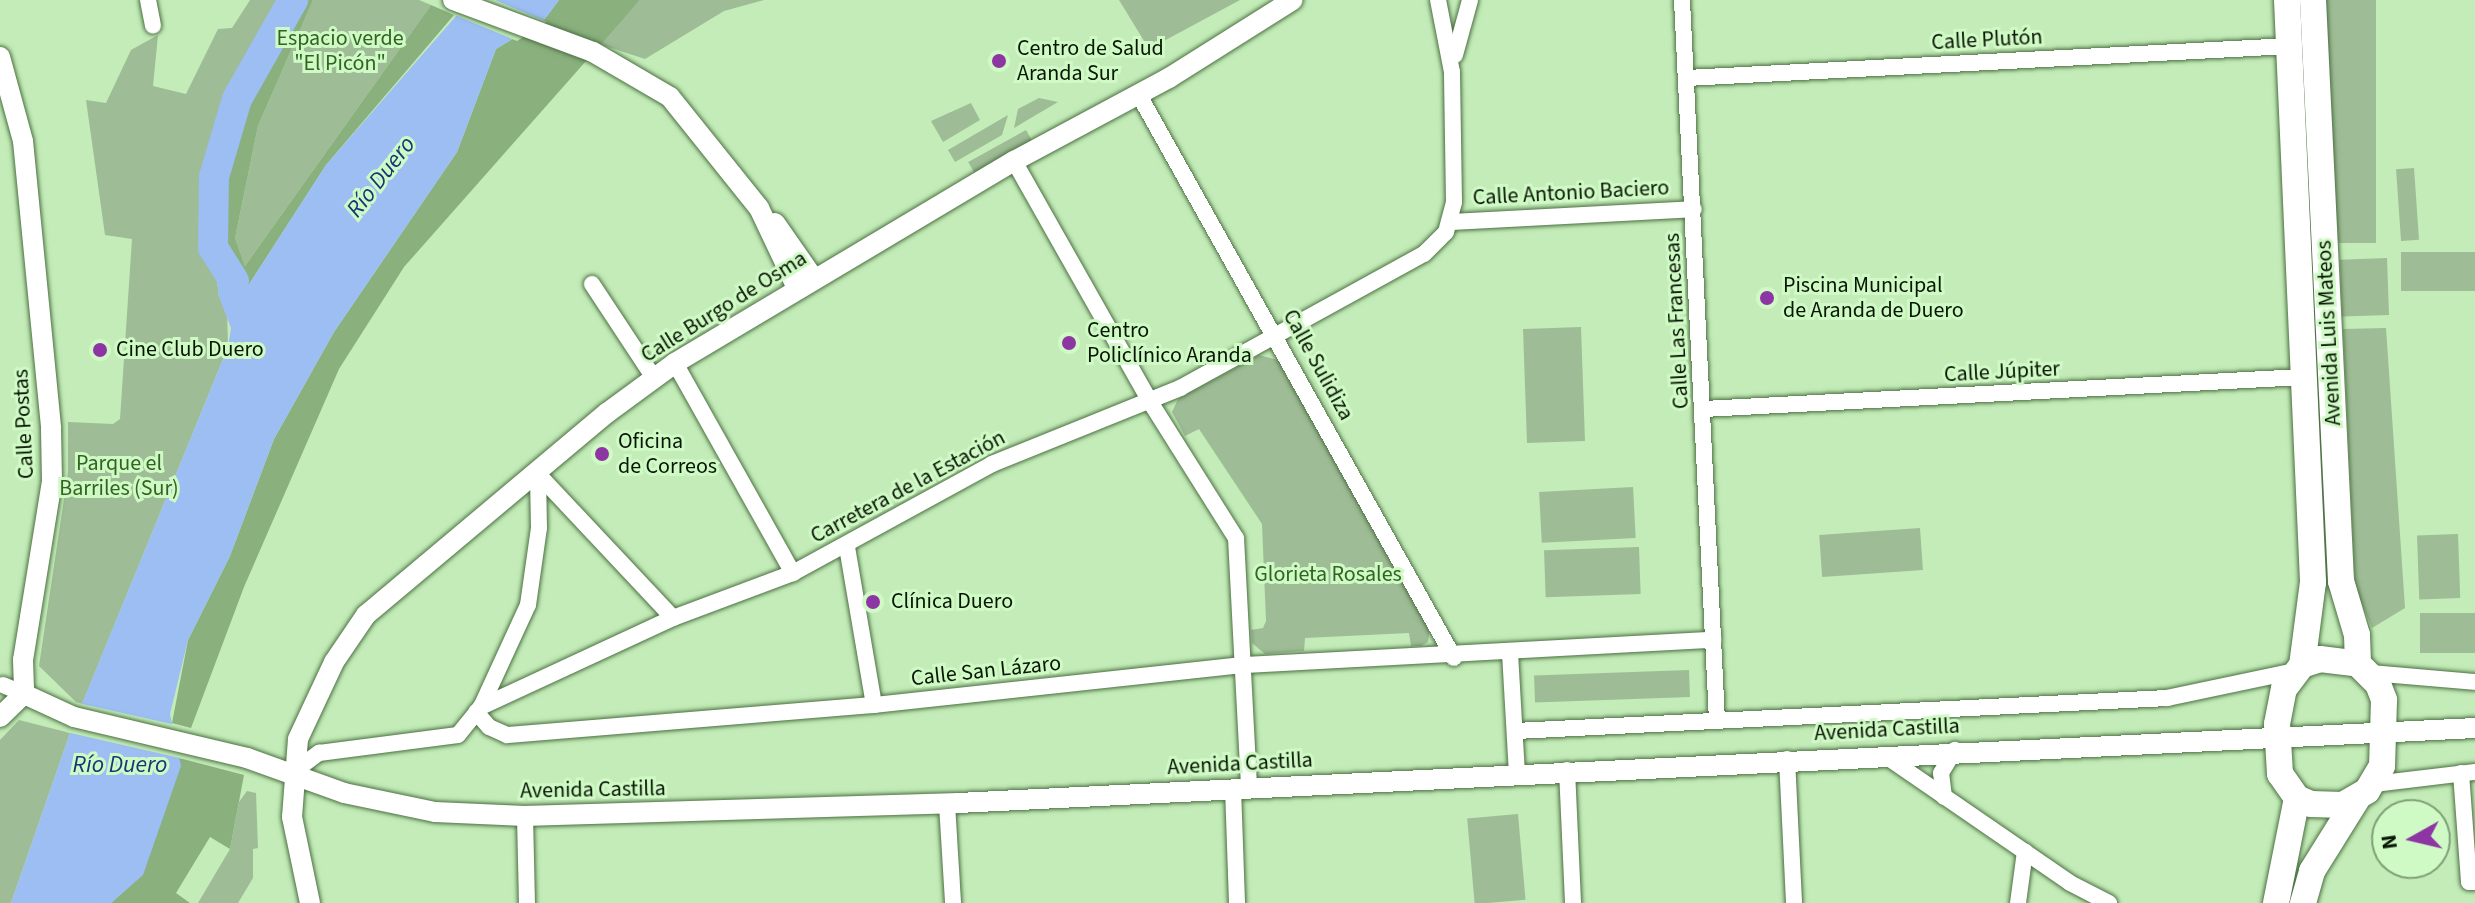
<!DOCTYPE html>
<meta charset="utf-8">
<style>
body{margin:0}
#map{position:relative;width:2475px;height:903px;overflow:hidden;background:#c3ecb8;font-family:"Source Sans 3",sans-serif}
div>[style]{position:absolute}
[style*='--x']{left:calc(var(--x)*1px);top:calc(var(--y)*1px);width:calc(var(--w)*1px);rotate:calc(var(--a)*1deg)}
.green>*{inset:0;background:#9ebc95;transform-origin:0 0}
.forest>*{inset:0;background:#89b07d}
.water>*{inset:0;background:#9cbef2}
.pier>*{inset:0;background:#c3ecb8}
.river>*{height:30px;margin:-15px;padding:0 15px;transform-origin:15px;border-radius:15px;background:#9cbef2}
.roads{filter:drop-shadow(0 0 2px #4c7042) drop-shadow(0 0 2px #4c7042)}
.minor>*{height:16px;margin:-8px;padding:0 8px;transform-origin:8px;border-radius:8px;background:#fff}
.tertiary>*{height:20px;margin:-10px;padding:0 10px;transform-origin:10px;border-radius:10px;background:#fff}
.trunk>*{height:26px;margin:-13px;padding:0 13px;transform-origin:13px;border-radius:13px;background:#fff}
.dots>*{width:22px;height:22px;translate:-50% -50%;box-sizing:border-box;border:4px solid #d0fac5;border-radius:50%}
span{translate:-50% -50%;white-space:nowrap;text-align:center;line-height:1.15;-webkit-text-stroke:6px #d0fac5;paint-order:stroke}
.park-label{font-size:22px;color:#326421}
.street-label{font-size:22px;color:#081604}
.poi-label{font-size:22px;color:#081604}
.left{translate:0 -50%;text-align:left}
.water-label{font-size:24px;color:#103975;font-style:italic}
.north{position:absolute;left:2371px;top:799px;width:80px;height:80px;box-sizing:border-box;background:#d0fac5;border:2px solid #809f78;border-radius:50%;rotate:262deg;font-size:22px;font-weight:700;line-height:32px;text-align:center;color:#081604}
.north::after{content:'';display:block;margin:auto;width:28px;height:36px;background:#8d36a3;clip-path:polygon(50% 0,100% 100%,50% 72%,0 100%)}
</style>
<div id="map">
<div class="green">
<i style="clip-path:polygon(250px 0,293px 0,239px 95px,212px 194px,213px 248px,219px 297px,227px 307px,228px 347px,82px 704px,76px 702px,39px 666px,68px 472px,68px 422px,113px 424px,120px 419px,132px 239px,105px 235px,86px 100px,106px 103px,131px 50px,158px 35px,153px 86px,186px 94px,218px 29px,232px 28px)"></i>
<i style="clip-path:polygon(313px 0,419px 0,431px 5px,245px 266px,235px 238px,258px 126px)"></i>
<i style="clip-path:polygon(640px 0,764px 0,724px 11px,645px 59px,599px 44px)"></i>
<i style="clip-path:polygon(1119px 0,1240px 0,1149px 49px)"></i>
<i style="left:2325px;top:0;width:51px;height:243px"></i>
<i style="clip-path:polygon(1039px 98px,1058px 102px,1014px 128px,1018px 109px)"></i>
<i style="clip-path:polygon(971px 103px,980px 120px,943px 142px,931px 121px)"></i>
<i style="clip-path:polygon(1008px 115px,1002px 135px,955px 162px,948px 150px)"></i>
<i style="left:1026px;top:130px;width:13px;height:66px;rotate:61deg"></i>
<i style="left:2414px;top:168px;width:72px;height:18px;rotate:86deg"></i>
<i style="left:2475px;top:252px;width:39px;height:74px;rotate:90deg"></i>
<i style="left:2387px;top:258px;width:57px;height:47px;rotate:88deg"></i>
<i style="left:1581px;top:327px;width:114px;height:58px;rotate:88deg"></i>
<i style="clip-path:polygon(2386px 328px,2405px 608px,2372px 628px,2355px 587px,2343px 329px)"></i>
<i style="clip-path:polygon(1259px 355px,1278px 360px,1430px 629px,1428px 642px,1421px 646px,1411px 646px,1409px 633px,1305px 638px,1304px 651px,1265px 654px,1252px 643px,1251px 630px,1263px 628px,1266px 621px,1262px 524px,1199px 429px,1185px 436px,1172px 412px,1178px 399px)"></i>
<i style="left:1633px;top:487px;width:51px;height:94px;rotate:87deg"></i>
<i style="left:1920px;top:528px;width:42px;height:101px;rotate:86deg"></i>
<i style="left:2458px;top:534px;width:64px;height:41px;rotate:88deg"></i>
<i style="left:1639px;top:547px;width:47px;height:95px;rotate:88deg"></i>
<i style="left:2475px;top:613px;width:40px;height:55px;rotate:90deg"></i>
<i style="left:1689px;top:670px;width:27px;height:155px;rotate:88deg"></i>
<i style="clip-path:polygon(19px 720px,70px 733px,11px 903px,0 903px,0 740px)"></i>
<i style="clip-path:polygon(247px 791px,256px 793px,258px 848px,253px 849px,253px 878px,238px 903px,198px 903px,230px 849px,239px 802px)"></i>
<i style="left:1518px;top:814px;width:86px;height:51px;rotate:85deg"></i>
</div>
<div class="forest">
<i style="clip-path:polygon(293px 0,313px 0,258px 126px,235px 238px,245px 266px,431px 5px,454px 15px,326px 165px,244px 292px,221px 250px,213px 248px,214px 177px,237px 99px)"></i>
<i style="clip-path:polygon(559px 0,640px 0,404px 267px,339px 369px,244px 587px,191px 728px,172px 723px,188px 640px,230px 556px,274px 439px,334px 332px,457px 152px,496px 49px,544px 20px)"></i>
<i style="clip-path:polygon(179px 758px,244px 775px,230px 849px,210px 837px,176px 893px,190px 903px,111px 903px,143px 874px)"></i>
</div>
<div class="water">
<i style="clip-path:polygon(470px 0,559px 0,544px 20px,496px 49px,457px 152px,334px 332px,274px 439px,230px 556px,188px 640px,170px 714px,181px 766px,143px 875px,111px 903px,11px 903px,70px 733px,228px 347px,231px 328px,219px 297px,213px 248px,221px 250px,244px 292px,326px 165px)"></i>
</div>
<div class="pier">
<i style="clip-path:polygon(462px 0,495px 0,547px 22px,517px 41px,450px 13px)"></i>
<i style="clip-path:polygon(78px 703px,176px 725px,184px 759px,66px 732px)"></i>
</div>
<div class="river">
<i style="--x:234;--y:281;--w:39;--a:-122"></i>
<i style="--x:213;--y:248;--w:71;--a:-89.2"></i>
<i style="--x:214;--y:177;--w:81;--a:-73.6"></i>
<i style="--x:237;--y:99;--w:114;--a:-60.5"></i>
</div>
<div class="roads">
<div class="minor">
<i style="--x:148;--y:0;--w:26;--a:79"></i>
<i style="--x:1682;--y:0;--w:721;--a:87.22"></i>
<i style="--x:1455;--y:55;--w:57;--a:-74.7"></i>
<i style="--x:1687;--y:78;--w:603;--a:-3.04"></i>
<i style="--x:1139;--y:95;--w:645;--a:60.77"></i>
<i style="--x:1014;--y:161;--w:274;--a:60.5"></i>
<i style="--x:1149;--y:400;--w:163;--a:57.8"></i>
<i style="--x:1236;--y:538;--w:249;--a:87"></i>
<i style="--x:1450;--y:222;--w:244;--a:-3"></i>
<i style="--x:592;--y:284;--w:113;--a:56.6"></i>
<i style="--x:675;--y:363;--w:241;--a:60.7"></i>
<i style="--x:1704;--y:409;--w:600;--a:-3.06"></i>
<i style="--x:538;--y:474;--w:197;--a:46.8"></i>
<i style="--x:847;--y:547;--w:160;--a:80.3"></i>
<i style="--x:1510;--y:653;--w:120;--a:86.7"></i>
<i style="--x:2370;--y:673;--w:105;--a:4.9"></i>
<i style="--x:3;--y:685;--w:23;--a:23"></i>
<i style="--x:481;--y:707;--w:112;--a:-65.3"></i>
<i style="--x:528;--y:605;--w:78;--a:-81.9"></i>
<i style="--x:539;--y:528;--w:54;--a:-91.1"></i>
<i style="--x:476;--y:712;--w:20;--a:49"></i>
<i style="--x:489;--y:727;--w:20;--a:24"></i>
<i style="--x:507;--y:735;--w:368;--a:-4.7"></i>
<i style="--x:874;--y:705;--w:372;--a:-6.2"></i>
<i style="--x:1244;--y:665;--w:470;--a:-3.1"></i>
<i style="--x:1516;--y:731;--w:652;--a:-2.9"></i>
<i style="--x:2167;--y:698;--w:131;--a:-11.9"></i>
<i style="--x:1884;--y:755;--w:226;--a:34.5"></i>
<i style="--x:2070;--y:883;--w:44;--a:27.1"></i>
<i style="--x:1787;--y:759;--w:144;--a:87.2"></i>
<i style="--x:1567;--y:770;--w:133;--a:87.4"></i>
<i style="--x:292;--y:773;--w:34;--a:-37"></i>
<i style="--x:319;--y:753;--w:140;--a:-7.4"></i>
<i style="--x:458;--y:735;--w:36;--a:-51"></i>
<i style="--x:481;--y:707;--w:212;--a:-24.9"></i>
<i style="--x:673;--y:618;--w:128;--a:-20.6"></i>
<i style="--x:793;--y:573;--w:227;--a:-28.7"></i>
<i style="--x:992;--y:464;--w:203;--a:-22"></i>
<i style="--x:1180;--y:388;--w:278;--a:-28.8"></i>
<i style="--x:1424;--y:254;--w:31;--a:-45"></i>
<i style="--x:1446;--y:232;--w:31;--a:-75"></i>
<i style="--x:1454;--y:202;--w:130;--a:-90.9"></i>
<i style="--x:1452;--y:72;--w:73;--a:-101"></i>
<i style="--x:2461;--y:773;--w:109;--a:85.8"></i>
<i style="--x:2469;--y:882;--w:6;--a:0"></i>
<i style="--x:2374;--y:784;--w:102;--a:-6.8"></i>
<i style="--x:1233;--y:788;--w:115;--a:88"></i>
<i style="--x:1944;--y:797;--w:24;--a:-97"></i>
<i style="--x:1941;--y:773;--w:27;--a:-59"></i>
<i style="--x:947;--y:804;--w:99;--a:86.5"></i>
<i style="--x:525;--y:816;--w:87;--a:88.7"></i>
<i style="--x:2018;--y:903;--w:52;--a:-82.3"></i>
</div>
<div class="tertiary">
<i style="--x:453;--y:0;--w:149;--a:20.4"></i>
<i style="--x:593;--y:52;--w:89;--a:30.3"></i>
<i style="--x:670;--y:97;--w:142;--a:51.3"></i>
<i style="--x:759;--y:208;--w:89;--a:64.6"></i>
<i style="--x:0;--y:57;--w:87;--a:74.7"></i>
<i style="--x:23;--y:141;--w:289;--a:84.4"></i>
<i style="--x:51;--y:429;--w:52;--a:88.9"></i>
<i style="--x:52;--y:481;--w:181;--a:99.2"></i>
<i style="--x:23;--y:660;--w:34;--a:88"></i>
<i style="--x:775;--y:223;--w:68;--a:55.1"></i>
<i style="--x:24;--y:694;--w:55;--a:24.7"></i>
<i style="--x:74;--y:717;--w:178;--a:13.3"></i>
<i style="--x:247;--y:758;--w:103;--a:19.8"></i>
<i style="--x:344;--y:793;--w:93;--a:11.8"></i>
<i style="--x:435;--y:812;--w:90;--a:2.5"></i>
<i style="--x:525;--y:816;--w:433;--a:-1.7"></i>
<i style="--x:958;--y:803;--w:1519;--a:-2.83"></i>
<i style="--x:0;--y:717;--w:33;--a:-44"></i>
<i style="--x:310;--y:903;--w:88;--a:-101.8"></i>
<i style="--x:292;--y:817;--w:78;--a:-85.6"></i>
<i style="--x:298;--y:739;--w:85;--a:-64.9"></i>
<i style="--x:334;--y:662;--w:57;--a:-55.8"></i>
<i style="--x:366;--y:615;--w:314;--a:-40"></i>
<i style="--x:607;--y:413;--w:84;--a:-36.3"></i>
<i style="--x:675;--y:363;--w:395;--a:-30.8"></i>
<i style="--x:1014;--y:161;--w:176;--a:-28.2"></i>
<i style="--x:1169;--y:78;--w:146;--a:-32.2"></i>
</div>
<div class="trunk">
<i style="--x:2287;--y:0;--w:583;--a:87.44"></i>
<i style="--x:2313;--y:582;--w:84;--a:97.5"></i>
<i style="--x:2313;--y:0;--w:582;--a:87.24"></i>
<i style="--x:2341;--y:581;--w:56;--a:73.5"></i>
<i style="--x:2357;--y:635;--w:29;--a:88"></i>
<i style="--x:2320;--y:659;--w:38;--a:7"></i>
<i style="--x:2358;--y:664;--w:28;--a:45"></i>
<i style="--x:2378;--y:684;--w:17;--a:69"></i>
<i style="--x:2384;--y:700;--w:66;--a:91.7"></i>
<i style="--x:2382;--y:766;--w:29;--a:121"></i>
<i style="--x:2367;--y:791;--w:28;--a:150"></i>
<i style="--x:2343;--y:805;--w:32;--a:-178"></i>
<i style="--x:2311;--y:804;--w:15;--a:-157"></i>
<i style="--x:2297;--y:798;--w:29;--a:-125"></i>
<i style="--x:2280;--y:774;--w:50;--a:-93.4"></i>
<i style="--x:2277;--y:724;--w:36;--a:-79"></i>
<i style="--x:2284;--y:689;--w:30;--a:-53"></i>
<i style="--x:2302;--y:665;--w:19;--a:-18"></i>
<i style="--x:2276;--y:903;--w:107;--a:-78.7"></i>
<i style="--x:2303;--y:903;--w:33;--a:-74"></i>
<i style="--x:2312;--y:871;--w:85;--a:-58"></i>
</div>
</div>
<div class="dots">
<i style="left:999px;top:61px;background:#8d36a3"></i>
<i style="left:1767px;top:298px;background:#8d36a3"></i>
<i style="left:1069px;top:343px;background:#8d36a3"></i>
<i style="left:100px;top:350px;background:#8d36a3"></i>
<i style="left:602px;top:454px;background:#8d36a3"></i>
<i style="left:873px;top:602px;background:#8d36a3"></i>
</div>
<div class="park-label">
<span style="left:340px;top:51px">Espacio verde<br>"El Picón"</span>
<span style="left:119px;top:476px">Parque el<br>Barriles (Sur)</span>
<span style="left:1328px;top:575px">Glorieta Rosales</span>
</div>
<div class="street-label">
<span style="left:1987px;top:40px;rotate:-3deg">Calle Plutón</span>
<span style="left:1571px;top:193px;rotate:-3deg">Calle Antonio Baciero</span>
<span style="left:724px;top:307px;rotate:-32deg">Calle Burgo de Osma</span>
<span style="left:1677px;top:321px;rotate:-93deg">Calle Las Francesas</span>
<span style="left:2329px;top:333px;rotate:-93deg">Avenida Luis Mateos</span>
<span style="left:1318px;top:365px;rotate:61deg">Calle Sulidiza</span>
<span style="left:2002px;top:372px;rotate:-3deg">Calle Júpiter</span>
<span style="left:24px;top:424px;rotate:-93deg">Calle Postas</span>
<span style="left:908px;top:487px;rotate:-28deg">Carretera de la Estación</span>
<span style="left:986px;top:671px;rotate:-6deg">Calle San Lázaro</span>
<span style="left:1887px;top:730px;rotate:-3deg">Avenida Castilla</span>
<span style="left:1240px;top:764px;rotate:-3deg">Avenida Castilla</span>
<span style="left:593px;top:790px;rotate:-1deg">Avenida Castilla</span>
</div>
<div class="poi-label">
<span class="left" style="left:1017px;top:61px">Centro de Salud<br>Aranda Sur</span>
<span class="left" style="left:1783px;top:298px">Piscina Municipal<br>de Aranda de Duero</span>
<span class="left" style="left:1087px;top:343px">Centro<br>Policlínico Aranda</span>
<span class="left" style="left:116px;top:350px">Cine Club Duero</span>
<span class="left" style="left:618px;top:454px">Oficina<br>de Correos</span>
<span class="left" style="left:891px;top:602px">Clínica Duero</span>
</div>
<div class="water-label">
<span style="left:381px;top:177px;rotate:-52deg">Río Duero</span>
<span style="left:120px;top:765px">Río Duero</span>
</div>
<div class="north">N</div>
</div>
